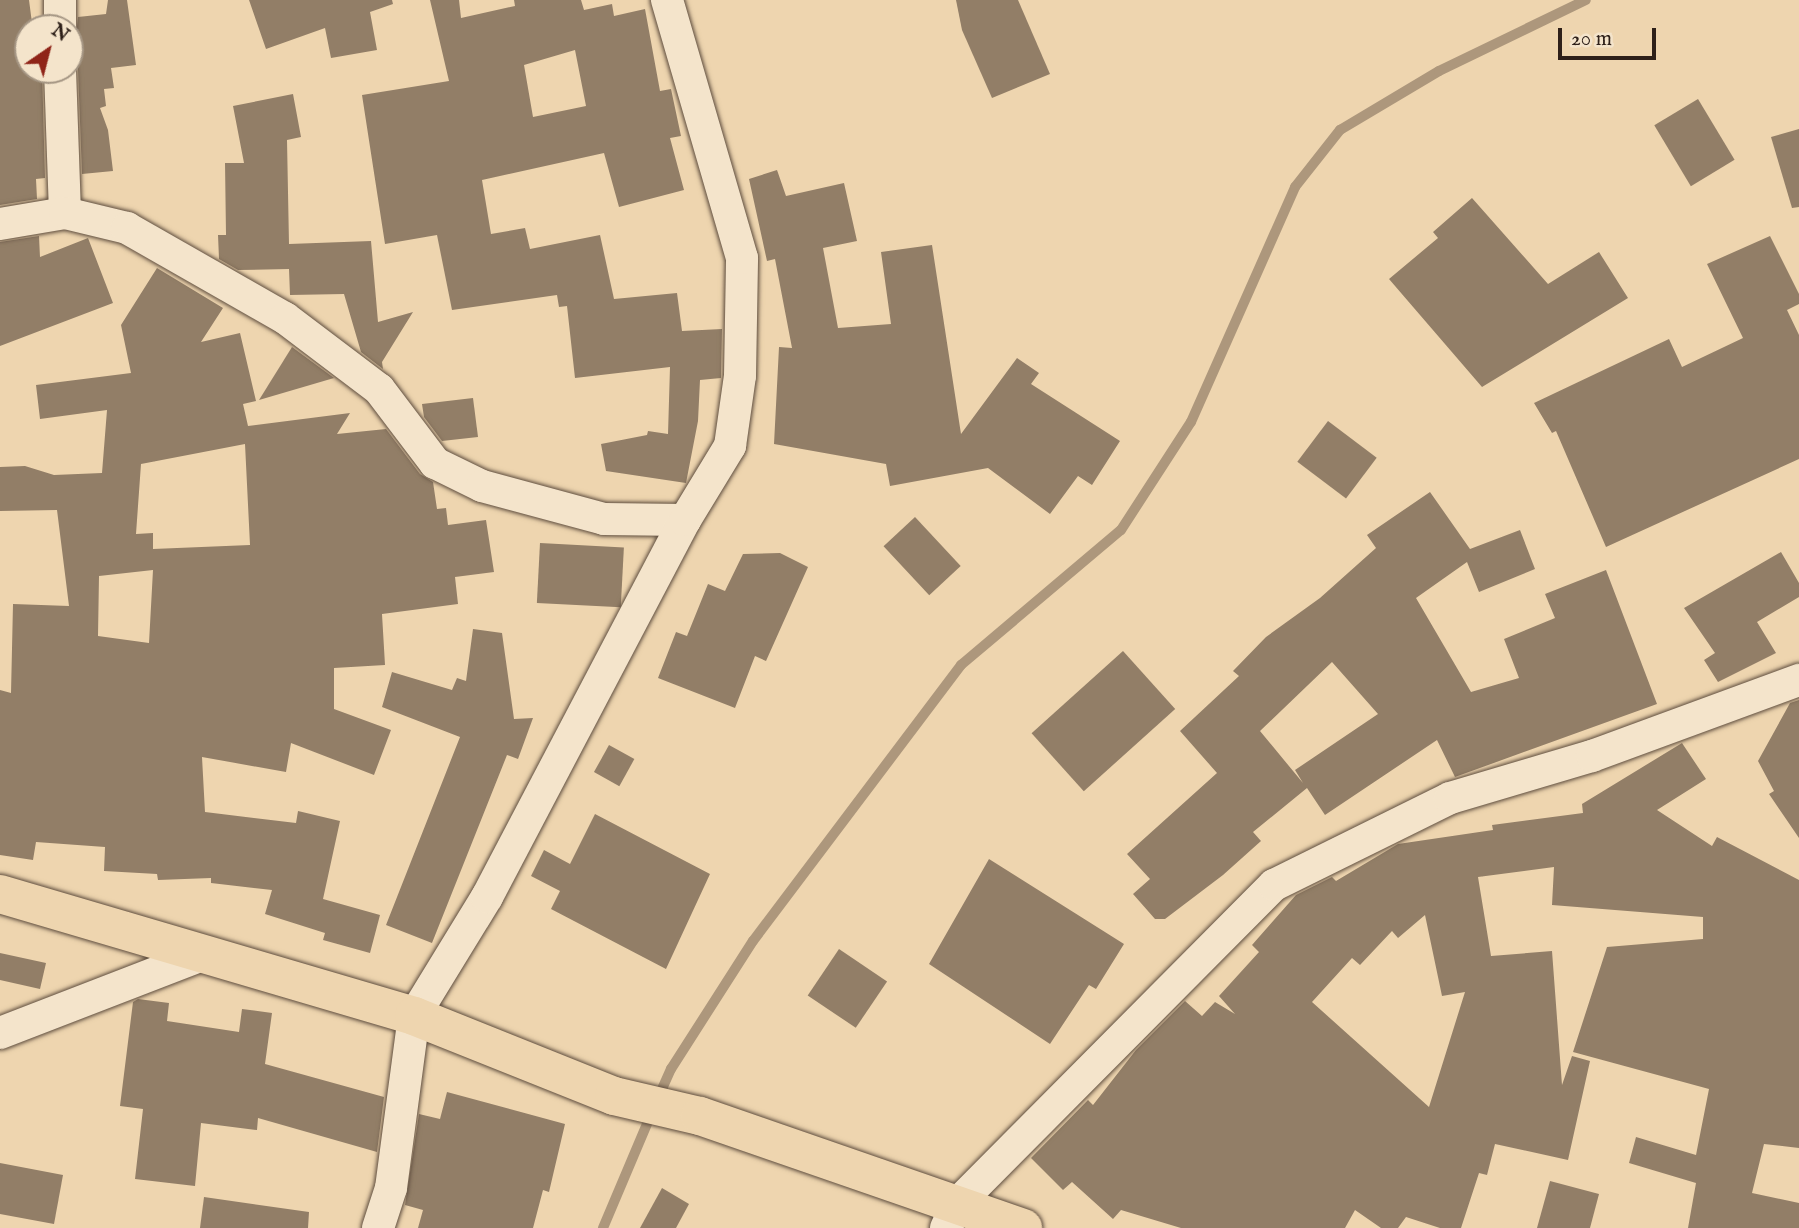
<!DOCTYPE html>
<style>
body{margin:0}
#map{position:relative;width:1799px;height:1228px;overflow:hidden;background:#eed5af;font-family:"IM FELL English",serif}
div>[style]{position:absolute}
[style*='--x']{left:calc(var(--x)*1px);top:calc(var(--y)*1px);width:calc(var(--w)*1px);rotate:calc(var(--a)*1deg)}
.stream>*{height:10px;margin:-5px;padding:0 5px;transform-origin:5px;border-radius:5px;background:#ad977c}
.building>*{inset:0;background:#927e67;transform-origin:0 0}
.roads{filter:drop-shadow(0 0 2px #5e4d3e) drop-shadow(0 0 2px #5e4d3e)}
.minor>*{height:32px;margin:-16px;padding:0 16px;transform-origin:16px;border-radius:16px;background:#f4e4cb}
.major>*{height:38px;margin:-19px;padding:0 19px;transform-origin:19px;border-radius:19px;background:#eed5af}
span{translate:-50% -50%;white-space:nowrap;text-align:center;line-height:1.15;-webkit-text-stroke:7px #f4e4cb;paint-order:stroke}
.north{position:absolute;left:14px;top:14px;width:70px;height:70px;box-sizing:border-box;background:#f4e4cb;border:2px solid #a59684;border-radius:50%;rotate:35deg;font-size:19px;font-weight:700;line-height:28px;text-align:center;color:#2e2019}
.north::after{content:'';display:block;margin:auto;width:24px;height:32px;background:#8f2418;clip-path:polygon(50% 0,100% 100%,50% 72%,0 100%)}
.scale{position:absolute;left:1558px;top:28px;width:98px;height:32px;box-sizing:border-box;border:4px solid #2e2019;border-top:0;padding-left:9px;font-size:21px;line-height:24px;white-space:nowrap;color:#2e2019;-webkit-text-stroke:5px #f4e4cb;paint-order:stroke}
</style>
<div id="map">
<div class="stream">
<i style="--x:658;--y:1098;--w:32;--a:-66"></i>
<i style="--x:671;--y:1069;--w:152;--a:-57.4"></i>
<i style="--x:753;--y:941;--w:346;--a:-53"></i>
<i style="--x:961;--y:665;--w:209;--a:-40.2"></i>
<i style="--x:1121;--y:530;--w:129;--a:-57.1"></i>
<i style="--x:1191;--y:422;--w:257;--a:-66.1"></i>
<i style="--x:1295;--y:187;--w:73;--a:-51.7"></i>
<i style="--x:1340;--y:130;--w:115;--a:-30.8"></i>
<i style="--x:1439;--y:71;--w:163;--a:-25.8"></i>
<i style="--x:603;--y:1228;--w:126;--a:-67.1"></i>
</div>
<div class="building">
<i style="clip-path:polygon(0 0,29px 0,32px 23px,42px 21px,42px 28px,28px 28px,28px 70px,42px 70px,45px 178px,36px 179px,37px 199px,0 205px)"></i>
<i style="clip-path:polygon(108px 0,127px 0,136px 65px,111px 68px,114px 88px,104px 89px,106px 106px,100px 108px,108px 130px,113px 171px,82px 174px,78px 69px,70px 55px,70px 43px,76px 37px,78px 17px,106px 14px)"></i>
<i style="clip-path:polygon(249px 0,392px 0,393px 4px,370px 12px,377px 50px,331px 58px,325px 28px,266px 49px)"></i>
<i style="clip-path:polygon(evenodd,430px 0,459px 0,461px 18px,515px 6px,514px 0,581px 0,584px 10px,612px 4px,614px 16px,645px 9px,660px 91px,671px 89px,681px 136px,670px 138px,684px 190px,619px 207px,604px 153px,482px 180px,491px 234px,525px 228px,530px 249px,600px 235px,614px 299px,677px 293px,682px 331px,722px 329px,721px 378px,700px 380px,698px 421px,686px 483px,606px 471px,601px 444px,647px 435px,648px 431px,668px 434px,670px 367px,575px 378px,567px 306px,559px 307px,557px 295px,452px 310px,437px 235px,385px 244px,362px 95px,449px 81px,430px 0,575px 50px,586px 106px,533px 117px,524px 65px,575px 50px)"></i>
<i style="clip-path:polygon(956px 0,1018px 0,1050px 74px,992px 98px,962px 30px)"></i>
<i style="clip-path:polygon(293px 94px,301px 137px,287px 140px,289px 244px,371px 241px,378px 322px,413px 312px,382px 362px,383px 369px,361px 352px,344px 294px,290px 295px,289px 269px,238px 270px,219px 259px,218px 235px,226px 235px,225px 163px,244px 163px,233px 106px)"></i>
<i style="left:1698px;top:99px;width:71px;height:51px;rotate:59deg"></i>
<i style="clip-path:polygon(1799px 129px,1799px 207px,1792px 208px,1771px 137px)"></i>
<i style="clip-path:polygon(777px 170px,786px 196px,844px 183px,857px 241px,823px 248px,838px 328px,891px 324px,881px 252px,932px 245px,961px 434px,1017px 358px,1039px 373px,1031px 384px,1120px 441px,1092px 485px,1078px 476px,1050px 514px,988px 468px,890px 486px,886px 464px,774px 444px,779px 347px,792px 348px,775px 259px,767px 261px,749px 179px)"></i>
<i style="clip-path:polygon(1472px 198px,1548px 284px,1599px 252px,1628px 298px,1482px 387px,1389px 279px,1438px 238px,1433px 232px)"></i>
<i style="clip-path:polygon(39px 236px,40px 257px,88px 238px,113px 303px,0 346px,0 242px)"></i>
<i style="clip-path:polygon(1770px 236px,1799px 294px,1799px 304px,1787px 310px,1799px 335px,1799px 459px,1606px 547px,1556px 431px,1552px 433px,1534px 403px,1669px 339px,1682px 367px,1743px 338px,1707px 264px)"></i>
<i style="clip-path:polygon(evenodd,157px 268px,223px 308px,201px 342px,240px 333px,256px 401px,243px 404px,248px 426px,350px 413px,337px 434px,386px 429px,420px 474px,433px 482px,437px 509px,446px 508px,448px 525px,486px 520px,494px 572px,455px 577px,458px 604px,382px 614px,385px 665px,334px 668px,334px 709px,391px 730px,374px 775px,291px 743px,286px 772px,202px 757px,205px 812px,296px 823px,298px 811px,340px 821px,323px 899px,380px 915px,370px 953px,323px 940px,325px 933px,265px 914px,272px 890px,211px 883px,211px 878px,158px 880px,157px 874px,104px 871px,105px 847px,36px 842px,33px 860px,0 855px,0 690px,11px 693px,13px 604px,69px 606px,57px 510px,0 511px,0 467px,25px 466px,54px 475px,102px 473px,107px 410px,40px 419px,36px 385px,131px 373px,121px 325px,157px 268px,245px 444px,250px 545px,153px 549px,153px 533px,136px 534px,141px 464px,245px 444px,157px 268px,153px 570px,149px 643px,98px 636px,99px 576px,153px 570px)"></i>
<i style="clip-path:polygon(292px 347px,334px 378px,259px 400px)"></i>
<i style="clip-path:polygon(473px 398px,478px 437px,442px 441px,424px 417px,422px 404px)"></i>
<i style="left:1328px;top:421px;width:61px;height:51px;rotate:37deg"></i>
<i style="clip-path:polygon(evenodd,1430px 492px,1470px 549px,1520px 530px,1535px 569px,1479px 592px,1467px 562px,1416px 598px,1471px 692px,1519px 678px,1504px 639px,1555px 618px,1545px 594px,1606px 570px,1657px 704px,1455px 777px,1437px 740px,1325px 815px,1307px 788px,1253px 832px,1261px 841px,1223px 875px,1165px 919px,1155px 919px,1133px 894px,1150px 879px,1127px 854px,1217px 773px,1180px 731px,1239px 676px,1233px 671px,1266px 637px,1320px 598px,1376px 548px,1367px 535px,1430px 492px,1332px 662px,1378px 714px,1295px 770px,1303px 783px,1260px 731px,1332px 662px)"></i>
<i style="left:915px;top:517px;width:67px;height:43px;rotate:47deg"></i>
<i style="left:540px;top:543px;width:84px;height:60px;rotate:3deg"></i>
<i style="clip-path:polygon(1781px 552px,1799px 583px,1799px 597px,1757px 622px,1776px 653px,1718px 682px,1704px 660px,1715px 653px,1684px 608px)"></i>
<i style="clip-path:polygon(780px 553px,808px 567px,766px 661px,755px 656px,735px 708px,658px 678px,676px 632px,687px 636px,708px 584px,725px 591px,743px 554px)"></i>
<i style="clip-path:polygon(473px 629px,502px 633px,514px 719px,533px 718px,518px 759px,507px 755px,432px 943px,386px 925px,460px 737px,382px 707px,392px 672px,452px 690px,457px 678px,466px 681px)"></i>
<i style="left:1123px;top:651px;width:78px;height:123px;rotate:48deg"></i>
<i style="clip-path:polygon(1799px 700px,1799px 838px,1769px 794px,1774px 791px,1758px 761px,1790px 703px)"></i>
<i style="clip-path:polygon(evenodd,1682px 743px,1706px 779px,1657px 810px,1712px 846px,1717px 837px,1799px 880px,1799px 1148px,1764px 1144px,1752px 1193px,1799px 1203px,1799px 1228px,1688px 1228px,1696px 1183px,1629px 1163px,1636px 1137px,1696px 1155px,1709px 1089px,1573px 1052px,1607px 947px,1703px 939px,1703px 917px,1552px 905px,1554px 867px,1478px 877px,1491px 956px,1552px 951px,1562px 1085px,1572px 1056px,1590px 1061px,1568px 1160px,1495px 1144px,1487px 1175px,1479px 1173px,1461px 1228px,1440px 1228px,1406px 1217px,1398px 1228px,1381px 1228px,1355px 1210px,1345px 1228px,1181px 1228px,1121px 1210px,1113px 1219px,1072px 1182px,1063px 1190px,1031px 1158px,1088px 1100px,1093px 1105px,1136px 1050px,1185px 1001px,1202px 1016px,1215px 1002px,1235px 1014px,1219px 996px,1259px 952px,1252px 945px,1296px 895px,1332px 877px,1336px 881px,1398px 844px,1493px 830px,1492px 825px,1583px 813px,1582px 804px,1682px 743px,1425px 915px,1442px 996px,1465px 992px,1429px 1107px,1312px 1002px,1352px 958px,1360px 965px,1392px 931px,1398px 938px,1425px 915px)"></i>
<i style="left:609px;top:745px;width:29px;height:31px;rotate:29deg"></i>
<i style="clip-path:polygon(595px 814px,710px 874px,666px 969px,551px 909px,560px 891px,531px 876px,544px 850px,570px 864px)"></i>
<i style="clip-path:polygon(989px 859px,1124px 944px,1096px 989px,1089px 985px,1050px 1044px,929px 964px)"></i>
<i style="left:839px;top:949px;width:58px;height:56px;rotate:34deg"></i>
<i style="clip-path:polygon(0 953px,46px 963px,40px 989px,0 980px)"></i>
<i style="clip-path:polygon(138px 999px,169px 1003px,167px 1021px,239px 1032px,242px 1009px,272px 1013px,265px 1064px,384px 1097px,377px 1152px,258px 1118px,257px 1130px,201px 1123px,195px 1186px,135px 1179px,143px 1109px,120px 1106px,133px 1002px)"></i>
<i style="clip-path:polygon(447px 1092px,565px 1124px,549px 1192px,543px 1190px,533px 1228px,418px 1228px,423px 1210px,405px 1205px,419px 1114px,440px 1119px)"></i>
<i style="clip-path:polygon(0 1163px,63px 1175px,54px 1224px,0 1214px)"></i>
<i style="clip-path:polygon(1550px 1181px,1599px 1194px,1590px 1228px,1537px 1228px)"></i>
<i style="clip-path:polygon(662px 1188px,689px 1204px,676px 1228px,640px 1228px)"></i>
<i style="clip-path:polygon(204px 1197px,309px 1212px,308px 1228px,200px 1228px)"></i>
</div>
<div class="roads">
<div class="minor">
<i style="--x:60;--y:28;--w:28;--a:-90"></i>
<i style="--x:60;--y:70;--w:143;--a:88"></i>
<i style="--x:0;--y:224;--w:66;--a:-9.6"></i>
<i style="--x:65;--y:213;--w:64;--a:13.6"></i>
<i style="--x:127;--y:228;--w:182;--a:29.7"></i>
<i style="--x:285;--y:318;--w:118;--a:37.1"></i>
<i style="--x:379;--y:389;--w:93;--a:52.9"></i>
<i style="--x:435;--y:463;--w:52;--a:26.1"></i>
<i style="--x:482;--y:486;--w:126;--a:15.1"></i>
<i style="--x:604;--y:519;--w:81;--a:0.7"></i>
<i style="--x:0;--y:1033;--w:220;--a:-21.1"></i>
<i style="--x:378;--y:1228;--w:42;--a:-72"></i>
<i style="--x:391;--y:1188;--w:174;--a:-82.4"></i>
<i style="--x:414;--y:1016;--w:140;--a:-58.5"></i>
<i style="--x:487;--y:897;--w:426;--a:-62.3"></i>
<i style="--x:685;--y:520;--w:87;--a:-58.7"></i>
<i style="--x:730;--y:446;--w:71;--a:-81.9"></i>
<i style="--x:740;--y:376;--w:118;--a:-89"></i>
<i style="--x:742;--y:258;--w:269;--a:-106.2"></i>
<i style="--x:946;--y:1228;--w:26;--a:-65"></i>
<i style="--x:957;--y:1204;--w:450;--a:-45.2"></i>
<i style="--x:1274;--y:885;--w:196;--a:-26.3"></i>
<i style="--x:1450;--y:798;--w:148;--a:-16.5"></i>
<i style="--x:1592;--y:756;--w:221;--a:-20.2"></i>
</div>
<div class="major">
<i style="--x:0;--y:894;--w:432;--a:16.4"></i>
<i style="--x:414;--y:1016;--w:215;--a:21.8"></i>
<i style="--x:614;--y:1096;--w:88;--a:13.1"></i>
<i style="--x:700;--y:1116;--w:342;--a:19.1"></i>
</div>
</div>
<div class="north">N</div>
<div class="scale">20 m</div>
</div>
